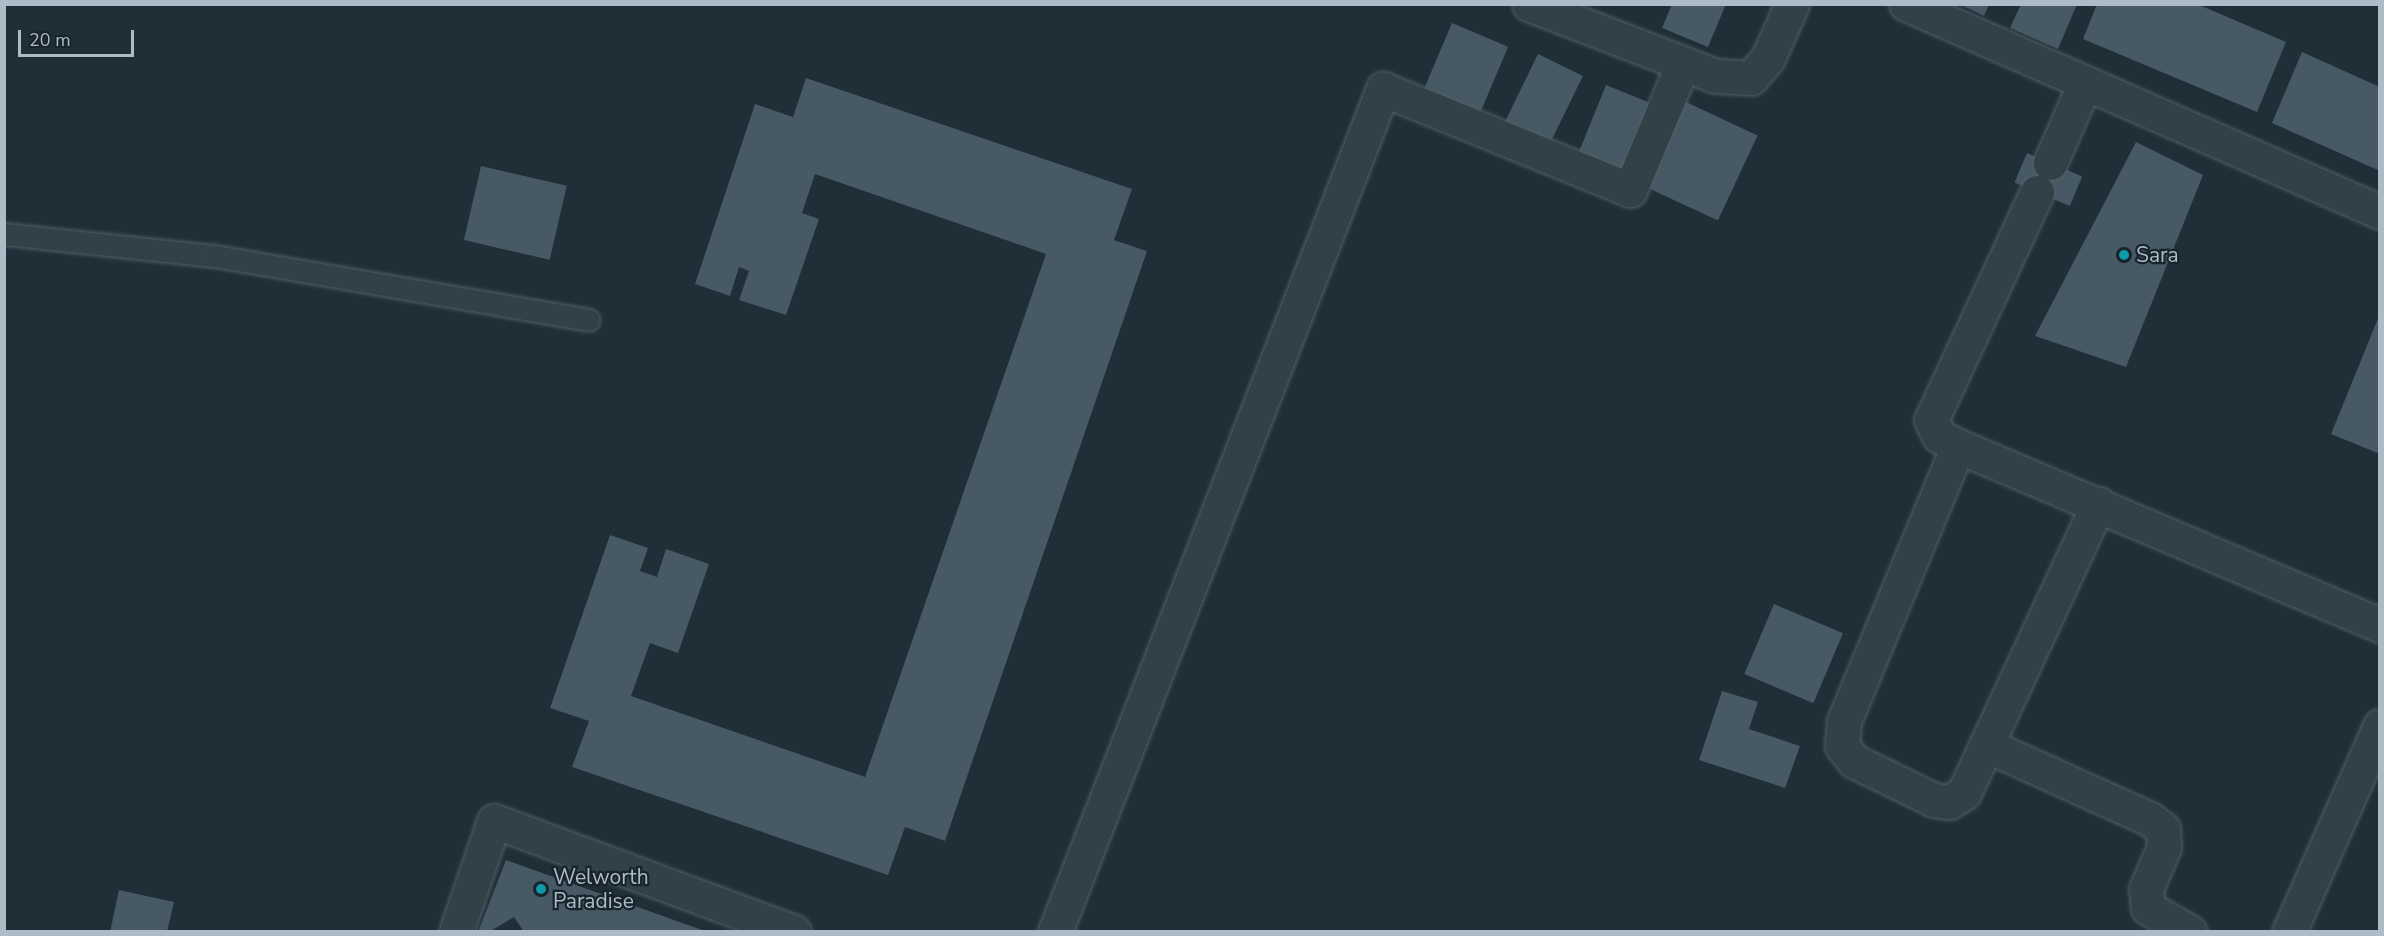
<!DOCTYPE html>
<style>
body{margin:0}
#map{position:relative;width:2384px;height:936px;overflow:hidden;background:#1f2e37;font-family:"Nunito Sans",sans-serif}
div>[style]{position:absolute}
[style*='--x']{left:calc(var(--x)*1px);top:calc(var(--y)*1px);width:calc(var(--w)*1px);rotate:calc(var(--a)*1deg)}
.building>*{inset:0;background:#465964;transform-origin:0 0}
.roads{filter:drop-shadow(0 0 2px #505d66) drop-shadow(0 0 2px #505d66)}
.service>*{height:21px;margin:-10.5px;padding:0 10.5px;transform-origin:10.5px;border-radius:10.5px;background:#324048}
.minor>*{height:33px;margin:-16.5px;padding:0 16.5px;transform-origin:16.5px;border-radius:16.5px;background:#324048}
.dots>*{width:16px;height:16px;translate:-50% -50%;box-sizing:border-box;border:3px solid #18242c;border-radius:50%}
span{translate:-50% -50%;white-space:nowrap;text-align:center;line-height:1.15;-webkit-text-stroke:4.5px #18242c;paint-order:stroke}
.poi-label{font-size:21px;color:#acbbc5}
.left{translate:0 -50%;text-align:left}
.frame{position:absolute;inset:0;border:6px solid #acbbc5;pointer-events:none}
.scale{position:absolute;left:18px;top:30px;width:116px;height:27px;box-sizing:border-box;border:3px solid #acbbc5;border-top:0;padding-left:8px;font-size:18px;line-height:21px;white-space:nowrap;color:#acbbc5;-webkit-text-stroke:4px #18242c;paint-order:stroke}
</style>
<div id="map">
<div class="building">
<i style="clip-path:polygon(1672px 4px,1726px 4px,1708px 47px,1662px 28px)"></i>
<i style="clip-path:polygon(1959px 4px,1989px 4px,1984px 16px)"></i>
<i style="clip-path:polygon(2021px 4px,2077px 4px,2058px 49px,2010px 28px)"></i>
<i style="clip-path:polygon(2097px 4px,2197px 4px,2286px 42px,2257px 112px,2083px 39px)"></i>
<i style="left:1452px;top:23px;width:61px;height:71px;rotate:23deg"></i>
<i style="clip-path:polygon(2302px 52px,2380px 87px,2380px 171px,2272px 123px)"></i>
<i style="left:1538px;top:54px;width:50px;height:75px;rotate:26deg"></i>
<i style="clip-path:polygon(806px 78px,1132px 189px,1114px 240px,1147px 251px,945px 841px,905px 827px,888px 875px,572px 767px,589px 721px,550px 708px,610px 535px,648px 548px,640px 571px,657px 577px,666px 549px,709px 564px,678px 653px,650px 643px,631px 696px,865px 777px,1046px 254px,815px 174px,802px 213px,819px 219px,786px 315px,739px 300px,749px 271px,739px 267px,730px 296px,695px 284px,755px 104px,793px 117px)"></i>
<i style="left:1606px;top:85px;width:56px;height:76px;rotate:22deg"></i>
<i style="left:1686px;top:102px;width:79px;height:94px;rotate:25deg"></i>
<i style="clip-path:polygon(2136px 142px,2203px 175px,2126px 367px,2035px 336px)"></i>
<i style="left:2027px;top:153px;width:60px;height:32px;rotate:23deg"></i>
<i style="left:481px;top:166px;width:88px;height:76px;rotate:13deg"></i>
<i style="clip-path:polygon(2379px 316px,2380px 316px,2380px 454px,2331px 434px)"></i>
<i style="left:1774px;top:604px;width:75px;height:76px;rotate:23deg"></i>
<i style="clip-path:polygon(1722px 691px,1758px 702px,1749px 729px,1800px 746px,1785px 788px,1699px 760px)"></i>
<i style="clip-path:polygon(506px 860px,705px 931px,705px 932px,524px 932px,514px 917px,489px 932px,478px 932px)"></i>
<i style="clip-path:polygon(119px 890px,174px 902px,167px 932px,110px 932px)"></i>
</div>
<div class="roads">
<div class="service">
<i style="--x:4;--y:234;--w:212;--a:6"></i>
<i style="--x:215;--y:256;--w:379;--a:9.7"></i>
</div>
<div class="minor">
<i style="--x:1529;--y:4;--w:200;--a:21.1"></i>
<i style="--x:1716;--y:76;--w:35;--a:3"></i>
<i style="--x:1751;--y:78;--w:26;--a:-50"></i>
<i style="--x:1768;--y:58;--w:59;--a:-66"></i>
<i style="--x:1906;--y:4;--w:518;--a:23.69"></i>
<i style="--x:2050;--y:163;--w:87;--a:-66.4"></i>
<i style="--x:2037;--y:192;--w:251;--a:114.9"></i>
<i style="--x:1931;--y:420;--w:18;--a:63"></i>
<i style="--x:1939;--y:436;--w:21;--a:28"></i>
<i style="--x:1958;--y:446;--w:298;--a:112.5"></i>
<i style="--x:1844;--y:721;--w:25;--a:95"></i>
<i style="--x:1842;--y:746;--w:19;--a:51"></i>
<i style="--x:1854;--y:761;--w:89;--a:26"></i>
<i style="--x:1934;--y:800;--w:15;--a:8"></i>
<i style="--x:1949;--y:802;--w:17;--a:-31"></i>
<i style="--x:1964;--y:793;--w:319;--a:-65.1"></i>
<i style="--x:1958;--y:446;--w:458;--a:23"></i>
<i style="--x:1986;--y:745;--w:180;--a:24.3"></i>
<i style="--x:2150;--y:819;--w:16;--a:38"></i>
<i style="--x:2163;--y:829;--w:18;--a:87"></i>
<i style="--x:2164;--y:847;--w:46;--a:113.2"></i>
<i style="--x:2146;--y:889;--w:19;--a:84"></i>
<i style="--x:2148;--y:908;--w:48;--a:29.7"></i>
<i style="--x:456;--y:932;--w:117;--a:-71.1"></i>
<i style="--x:494;--y:821;--w:320;--a:20.3"></i>
<i style="--x:1055;--y:932;--w:905;--a:-68.74"></i>
<i style="--x:1383;--y:89;--w:267;--a:22.2"></i>
<i style="--x:1630;--y:190;--w:137;--a:-67.2"></i>
<i style="--x:2289;--y:932;--w:225;--a:-66.2"></i>
</div>
</div>
<div class="dots">
<i style="left:2124px;top:255px;background:#0f9aa8"></i>
<i style="left:541px;top:889px;background:#0f9aa8"></i>
</div>
<div class="poi-label">
<span class="left" style="left:2136px;top:255px">Sara</span>
<span class="left" style="left:553px;top:889px">Welworth<br>Paradise</span>
</div>
<div class="frame"></div>
<div class="scale">20 m</div>
</div>
